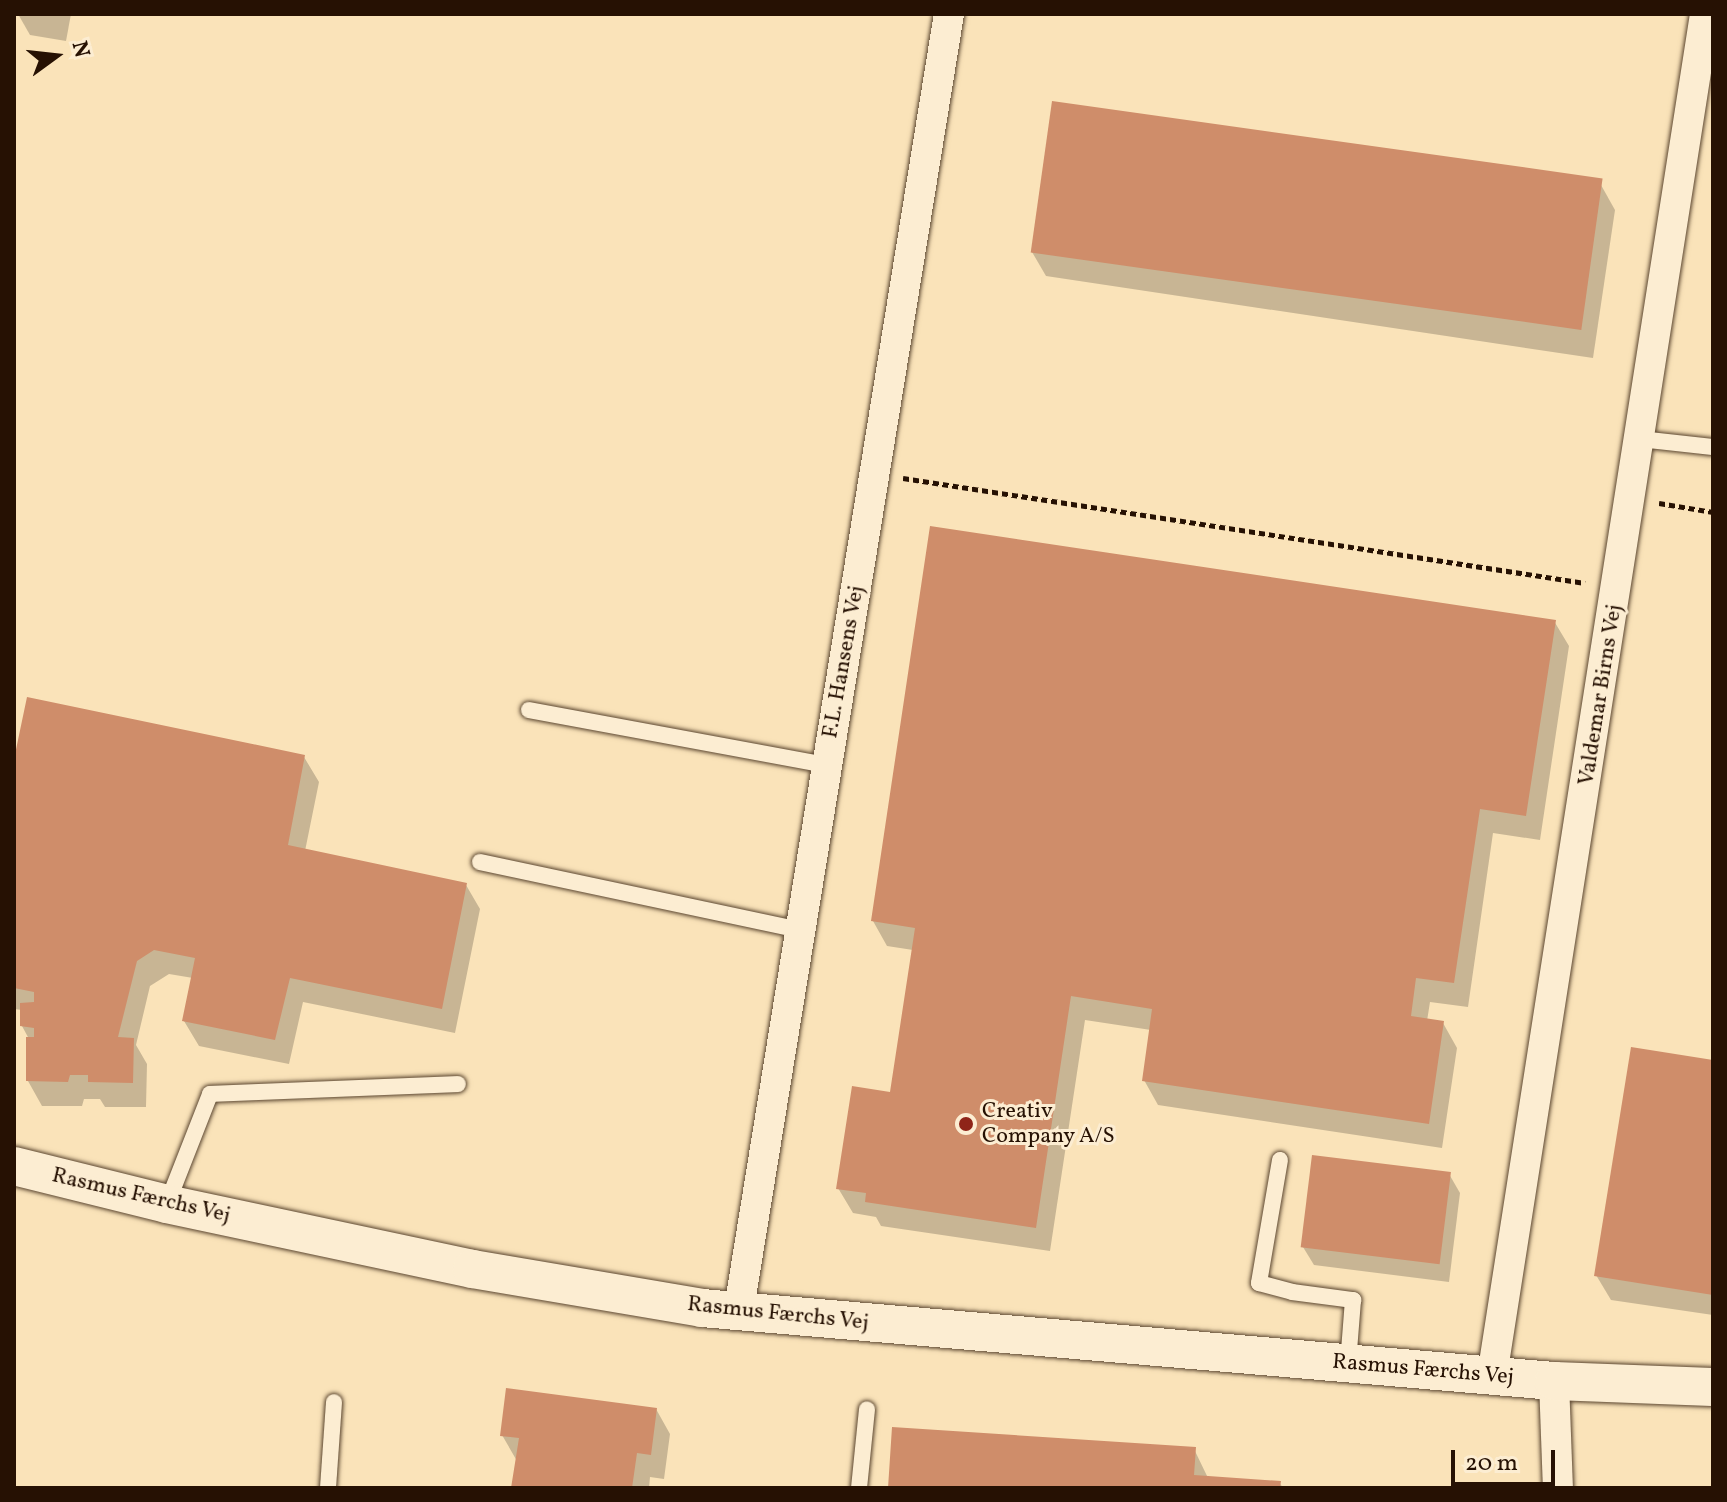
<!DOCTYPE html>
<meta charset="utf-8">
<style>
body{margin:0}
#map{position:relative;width:1727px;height:1502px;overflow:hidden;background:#fae3b9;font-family:Vollkorn,serif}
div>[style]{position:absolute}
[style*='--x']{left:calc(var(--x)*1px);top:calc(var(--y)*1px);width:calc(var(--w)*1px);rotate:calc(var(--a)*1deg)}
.shadow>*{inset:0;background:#0003}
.building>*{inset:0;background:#cf8d6a;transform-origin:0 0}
.path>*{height:5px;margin-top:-2.5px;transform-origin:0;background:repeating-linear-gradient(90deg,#261103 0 6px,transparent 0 10px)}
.roads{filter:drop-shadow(0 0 2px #5b4630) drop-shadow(0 0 2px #5b4630)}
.service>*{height:16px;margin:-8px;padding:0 8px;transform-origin:8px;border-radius:8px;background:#fcedd2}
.minor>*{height:30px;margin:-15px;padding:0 15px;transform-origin:15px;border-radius:15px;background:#fcedd2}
.tertiary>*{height:38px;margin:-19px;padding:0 19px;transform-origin:19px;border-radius:19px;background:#fcedd2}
.dots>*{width:22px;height:22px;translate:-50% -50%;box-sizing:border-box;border:4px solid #fcedd2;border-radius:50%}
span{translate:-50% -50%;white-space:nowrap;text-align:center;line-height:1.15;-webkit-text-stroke:6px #fcedd2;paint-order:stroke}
.street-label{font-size:22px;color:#261103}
.poi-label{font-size:22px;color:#261103}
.left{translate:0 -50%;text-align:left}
.frame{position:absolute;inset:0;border:16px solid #261103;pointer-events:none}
.north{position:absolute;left:16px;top:16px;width:80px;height:80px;-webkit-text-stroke:6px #fcedd2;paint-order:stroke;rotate:75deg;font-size:22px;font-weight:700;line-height:32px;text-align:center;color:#261103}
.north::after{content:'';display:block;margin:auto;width:28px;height:36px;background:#261103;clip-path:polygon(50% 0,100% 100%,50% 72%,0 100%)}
.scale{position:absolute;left:1451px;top:1450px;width:104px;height:36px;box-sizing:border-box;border:4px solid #261103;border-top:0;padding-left:10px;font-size:24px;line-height:28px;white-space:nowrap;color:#261103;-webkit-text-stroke:6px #fcedd2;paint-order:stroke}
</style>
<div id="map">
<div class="shadow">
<i style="clip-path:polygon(18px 14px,71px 14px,66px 41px,30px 35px)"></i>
<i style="clip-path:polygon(1601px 185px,1615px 210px,1593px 358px,1046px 276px,1032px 252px)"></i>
<i style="clip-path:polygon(1554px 621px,1569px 646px,1540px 840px,1493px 833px,1468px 1007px,1430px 1002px,1427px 1021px,1443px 1023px,1457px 1048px,1442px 1148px,1158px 1105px,1144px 1080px,1151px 1030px,1085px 1020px,1050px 1251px,881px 1226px,876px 1217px,853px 1213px,838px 1188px,892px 1095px,913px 950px,887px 946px,873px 921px)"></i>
<i style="clip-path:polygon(304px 757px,319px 782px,305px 851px,466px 885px,480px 909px,455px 1033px,303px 1002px,289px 1064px,199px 1046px,184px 1021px,193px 978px,169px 974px,150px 986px,136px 1045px,147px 1064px,146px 1107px,105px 1107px,100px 1099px,84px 1099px,82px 1106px,42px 1106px,28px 1081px,29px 1039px,22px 1026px,22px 1010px,14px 1009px,14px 769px)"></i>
<i style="clip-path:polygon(1713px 1062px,1713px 1315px,1611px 1300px,1596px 1275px)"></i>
<i style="clip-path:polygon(1449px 1174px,1460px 1193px,1449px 1282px,1314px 1265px,1303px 1247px)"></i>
<i style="clip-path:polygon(656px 1409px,670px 1434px,664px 1479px,650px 1477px,649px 1488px,513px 1488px,517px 1461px,502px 1435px)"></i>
<i style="clip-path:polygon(1194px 1449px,1208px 1478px,1279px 1482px,1283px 1488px,890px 1488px)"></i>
</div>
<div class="building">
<i style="left:1052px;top:101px;width:556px;height:153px;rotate:8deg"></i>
<i style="clip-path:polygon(930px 526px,1556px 620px,1526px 816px,1480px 809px,1454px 983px,1416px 978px,1411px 1016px,1444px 1021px,1429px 1124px,1142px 1081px,1152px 1009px,1071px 996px,1036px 1228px,865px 1202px,866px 1193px,836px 1189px,852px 1086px,890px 1092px,915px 928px,871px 921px)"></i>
<i style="clip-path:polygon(27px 697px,305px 755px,288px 845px,467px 883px,442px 1009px,290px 978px,275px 1040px,182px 1021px,195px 958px,154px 950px,137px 961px,118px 1037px,134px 1038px,133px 1083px,88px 1082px,88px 1075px,70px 1075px,68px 1082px,26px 1081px,26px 1037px,34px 1037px,34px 1028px,20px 1026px,20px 1003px,34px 1002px,34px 992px,14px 988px,14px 759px)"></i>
<i style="clip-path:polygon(1631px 1047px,1713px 1060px,1713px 1295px,1594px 1276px)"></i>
<i style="left:1312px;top:1155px;width:140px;height:93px;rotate:7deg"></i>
<i style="clip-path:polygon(506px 1388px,657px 1408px,651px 1455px,637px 1453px,632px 1488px,511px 1488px,519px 1438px,500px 1436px)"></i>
<i style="clip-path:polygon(892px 1427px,1196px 1447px,1194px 1475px,1281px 1481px,1280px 1488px,888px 1488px)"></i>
</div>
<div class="path">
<i style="--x:903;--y:478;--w:690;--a:8.75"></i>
<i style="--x:1659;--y:503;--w:55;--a:9.5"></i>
</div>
<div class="roads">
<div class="service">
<i style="--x:1640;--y:439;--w:73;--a:6.3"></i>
<i style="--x:529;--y:710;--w:303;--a:10.5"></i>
<i style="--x:480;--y:862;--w:327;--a:12"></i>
<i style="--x:1280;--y:1160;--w:125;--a:99.7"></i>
<i style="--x:1259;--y:1283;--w:34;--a:15"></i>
<i style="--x:1292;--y:1292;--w:62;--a:7.5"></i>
<i style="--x:1353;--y:1300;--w:64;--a:94.5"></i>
<i style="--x:167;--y:1204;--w:118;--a:-68.6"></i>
<i style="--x:210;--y:1094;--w:248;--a:-2.3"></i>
<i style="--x:328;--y:1488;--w:86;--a:-86"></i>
<i style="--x:859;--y:1488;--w:79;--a:-84.2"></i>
</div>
<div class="minor">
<i style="--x:739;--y:1309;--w:1312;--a:-80.79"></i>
<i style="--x:1492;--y:1376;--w:1379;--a:-81.11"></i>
<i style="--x:1554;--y:1381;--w:107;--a:87.9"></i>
</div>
<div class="tertiary">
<i style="--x:14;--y:1166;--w:158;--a:13.9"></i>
<i style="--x:167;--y:1204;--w:312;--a:12"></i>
<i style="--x:472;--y:1269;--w:233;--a:9.6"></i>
<i style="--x:702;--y:1308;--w:855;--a:4.9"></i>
<i style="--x:1554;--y:1381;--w:159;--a:2.2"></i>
</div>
</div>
<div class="dots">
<i style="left:966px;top:1124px;background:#8f2418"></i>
</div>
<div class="street-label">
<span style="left:844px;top:662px;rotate:-80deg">F.L. Hansens Vej</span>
<span style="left:1601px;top:695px;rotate:-81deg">Valdemar Birns Vej</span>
<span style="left:141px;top:1196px;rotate:13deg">Rasmus Færchs Vej</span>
<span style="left:778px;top:1314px;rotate:6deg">Rasmus Færchs Vej</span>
<span style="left:1423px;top:1370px;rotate:5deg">Rasmus Færchs Vej</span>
</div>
<div class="poi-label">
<span class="left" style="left:982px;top:1124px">Creativ<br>Company A/S</span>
</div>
<div class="frame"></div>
<div class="north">N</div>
<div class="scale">20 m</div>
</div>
